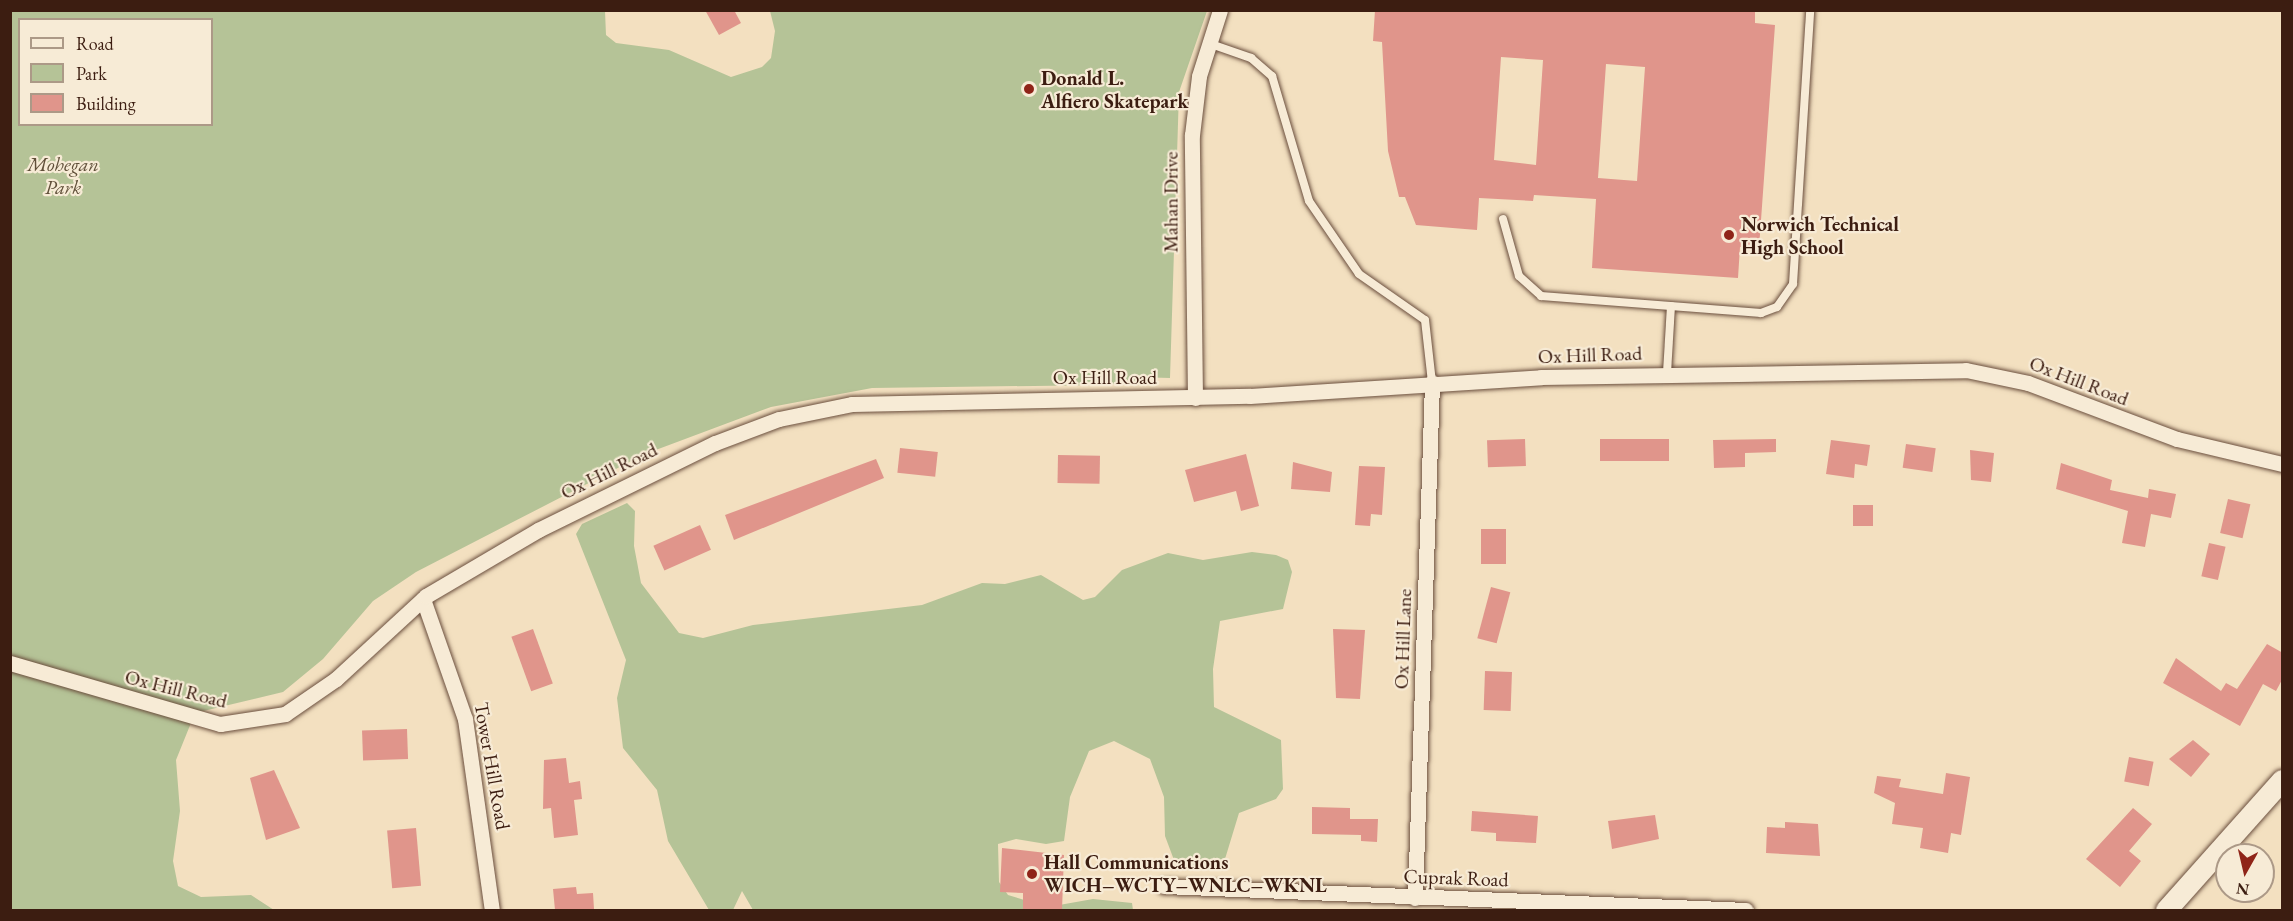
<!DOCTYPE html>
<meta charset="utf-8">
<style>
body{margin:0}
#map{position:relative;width:2293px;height:921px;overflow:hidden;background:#f3e0c0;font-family:"EB Garamond",serif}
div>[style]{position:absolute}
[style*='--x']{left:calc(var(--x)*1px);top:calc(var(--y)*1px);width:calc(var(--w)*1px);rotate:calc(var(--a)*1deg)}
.green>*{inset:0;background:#b5c397}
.building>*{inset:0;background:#e0958b;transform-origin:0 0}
.roads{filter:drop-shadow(0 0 2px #6a4e3d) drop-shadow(0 0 2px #6a4e3d)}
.service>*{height:8px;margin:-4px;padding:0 4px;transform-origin:4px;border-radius:4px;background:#f7ebd6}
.minor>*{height:15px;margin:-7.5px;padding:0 7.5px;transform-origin:7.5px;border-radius:7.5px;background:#f7ebd6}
.secondary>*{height:21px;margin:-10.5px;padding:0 10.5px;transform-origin:10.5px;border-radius:10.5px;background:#f7ebd6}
.dots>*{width:16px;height:16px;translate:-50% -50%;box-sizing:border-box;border:3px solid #f7ebd6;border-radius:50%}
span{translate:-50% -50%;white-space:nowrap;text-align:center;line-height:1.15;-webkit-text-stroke:4.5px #f7ebd6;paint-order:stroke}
.poi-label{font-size:20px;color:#3c1d11;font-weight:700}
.left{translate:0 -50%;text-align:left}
.park-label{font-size:20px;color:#604f39;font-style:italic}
.street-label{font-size:20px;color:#3c1d11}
.frame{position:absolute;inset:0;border:12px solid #3c1d11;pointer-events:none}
.legend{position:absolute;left:18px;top:18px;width:195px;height:108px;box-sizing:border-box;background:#f7ebd6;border:2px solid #ac9987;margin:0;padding:8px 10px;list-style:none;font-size:18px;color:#3c1d11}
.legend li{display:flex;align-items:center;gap:12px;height:30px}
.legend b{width:30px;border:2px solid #ac9987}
.north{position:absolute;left:2215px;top:843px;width:60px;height:60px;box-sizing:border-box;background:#f7ebd6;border:2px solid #ac9987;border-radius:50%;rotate:188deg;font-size:16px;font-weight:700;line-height:24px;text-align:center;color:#3c1d11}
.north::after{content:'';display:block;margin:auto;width:21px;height:27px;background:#8f2418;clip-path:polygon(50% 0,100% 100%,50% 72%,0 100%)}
</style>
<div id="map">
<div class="green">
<i style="clip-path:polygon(evenodd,10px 11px,605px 11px,606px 35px,616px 43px,669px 50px,731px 77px,762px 67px,771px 58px,775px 31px,770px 11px,1207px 11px,1179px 92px,1170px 378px,1135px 377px,1135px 382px,1104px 385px,872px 388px,771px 407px,645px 454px,416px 572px,373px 601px,323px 659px,283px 692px,195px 713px,176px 760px,180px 811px,173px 861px,178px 886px,201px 897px,251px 895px,274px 910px,11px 910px,10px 11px,20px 20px,212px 20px,212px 124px,20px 124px,20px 20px)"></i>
<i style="clip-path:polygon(627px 503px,635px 511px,634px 546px,641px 583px,679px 633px,703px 638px,753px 625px,922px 605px,982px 583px,1005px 584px,1041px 575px,1083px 600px,1095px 597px,1122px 570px,1168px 553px,1203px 560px,1252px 552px,1276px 555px,1288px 560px,1292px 572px,1283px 609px,1220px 621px,1213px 669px,1214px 707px,1281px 740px,1283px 789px,1276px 799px,1239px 813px,1225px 859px,1186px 867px,1174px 860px,1165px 836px,1164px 797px,1150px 759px,1114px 741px,1089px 751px,1070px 797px,1064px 841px,1046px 844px,1016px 839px,998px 844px,999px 882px,1008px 895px,1048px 907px,1093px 899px,1132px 903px,1133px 910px,753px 910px,742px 891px,733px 910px,709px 910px,668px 841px,657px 790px,623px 748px,617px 698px,626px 660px,576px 534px,582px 524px)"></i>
</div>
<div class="building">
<i style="clip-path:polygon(705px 10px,734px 10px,741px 23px,719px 35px)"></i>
<i style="clip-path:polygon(evenodd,1375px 10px,1755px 10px,1755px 23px,1775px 25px,1759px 248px,1740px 247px,1738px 278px,1592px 268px,1596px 199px,1534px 195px,1533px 201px,1479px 198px,1477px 230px,1416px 225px,1405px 197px,1399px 197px,1388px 151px,1382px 42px,1373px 41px,1375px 10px,1501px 57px,1543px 60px,1536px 165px,1494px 160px,1501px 57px,1375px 10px,1606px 64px,1645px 67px,1637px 181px,1598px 178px,1606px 64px)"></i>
<i style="left:1525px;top:439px;width:27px;height:38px;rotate:88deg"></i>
<i style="left:1669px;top:439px;width:22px;height:69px;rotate:90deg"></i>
<i style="clip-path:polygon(1776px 439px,1776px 452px,1745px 453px,1745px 467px,1714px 468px,1713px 440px)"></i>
<i style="clip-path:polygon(1831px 440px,1870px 445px,1867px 466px,1855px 464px,1854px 478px,1826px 474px)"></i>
<i style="left:1906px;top:444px;width:30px;height:24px;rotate:8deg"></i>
<i style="left:900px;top:448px;width:38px;height:25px;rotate:6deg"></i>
<i style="clip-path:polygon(1970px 450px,1994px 453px,1991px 482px,1971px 480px)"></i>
<i style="clip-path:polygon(1246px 454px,1259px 506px,1241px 511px,1236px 491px,1194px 502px,1185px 470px)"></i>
<i style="left:1058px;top:455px;width:42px;height:28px;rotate:1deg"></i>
<i style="clip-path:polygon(876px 459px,884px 478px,734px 540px,725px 515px)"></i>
<i style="clip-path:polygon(1293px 462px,1332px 472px,1330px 492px,1291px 489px)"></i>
<i style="clip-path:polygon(2061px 463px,2112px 480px,2110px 490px,2148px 498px,2149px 489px,2176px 494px,2171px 518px,2151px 514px,2145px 547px,2122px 543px,2128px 511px,2056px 489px)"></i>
<i style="clip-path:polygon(1359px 466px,1385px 467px,1382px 515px,1371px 514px,1370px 526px,1355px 525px)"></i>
<i style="left:2228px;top:499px;width:23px;height:35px;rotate:13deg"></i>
<i style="left:1853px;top:505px;width:20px;height:21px"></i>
<i style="left:700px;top:525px;width:27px;height:51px;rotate:66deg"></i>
<i style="left:1481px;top:529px;width:25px;height:35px"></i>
<i style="left:2209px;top:543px;width:17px;height:34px;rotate:13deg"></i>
<i style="left:1491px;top:587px;width:20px;height:53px;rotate:15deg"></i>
<i style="left:533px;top:629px;width:58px;height:23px;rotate:70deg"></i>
<i style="clip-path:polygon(1333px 629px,1365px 630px,1360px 699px,1336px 698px)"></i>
<i style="clip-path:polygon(2267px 644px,2283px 653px,2283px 678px,2276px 691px,2263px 684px,2240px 726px,2163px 683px,2176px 658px,2221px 691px,2226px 683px,2237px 689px)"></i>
<i style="left:1485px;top:671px;width:27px;height:39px;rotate:2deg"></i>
<i style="left:407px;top:729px;width:30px;height:45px;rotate:88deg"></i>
<i style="clip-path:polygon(2193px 740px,2210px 754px,2191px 777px,2169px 759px)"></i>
<i style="left:2129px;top:757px;width:25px;height:25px;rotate:11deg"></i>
<i style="clip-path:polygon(566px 758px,569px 783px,580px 781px,582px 799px,574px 800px,578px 835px,554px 838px,551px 808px,543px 809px,544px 760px)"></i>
<i style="clip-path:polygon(274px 770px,300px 828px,266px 840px,250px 778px)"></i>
<i style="clip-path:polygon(1946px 773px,1970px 777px,1961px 835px,1951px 833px,1948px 853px,1920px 848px,1923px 828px,1892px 824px,1895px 803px,1874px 793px,1877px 776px,1901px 779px,1899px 787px,1943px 794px)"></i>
<i style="clip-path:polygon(1312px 807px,1350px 808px,1350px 819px,1378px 819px,1377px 842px,1361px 841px,1361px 835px,1312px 834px)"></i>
<i style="clip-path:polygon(2133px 808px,2152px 824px,2129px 851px,2141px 861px,2120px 887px,2086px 859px)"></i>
<i style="clip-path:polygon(1472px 811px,1538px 816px,1536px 843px,1496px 841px,1496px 833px,1471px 831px)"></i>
<i style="clip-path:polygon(1655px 815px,1659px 839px,1612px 849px,1608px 821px)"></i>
<i style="clip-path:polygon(1785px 822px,1818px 824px,1820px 856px,1766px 853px,1767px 827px,1785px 828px)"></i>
<i style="left:416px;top:828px;width:58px;height:29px;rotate:85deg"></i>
<i style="clip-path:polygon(1002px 848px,1064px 855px,1062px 910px,1023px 910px,1023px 893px,1000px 892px)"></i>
<i style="clip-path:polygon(576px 887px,577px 894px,593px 893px,594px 909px,555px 910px,553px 889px)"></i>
</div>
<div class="roads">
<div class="service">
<i style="--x:1208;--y:43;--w:46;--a:19.2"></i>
<i style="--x:1251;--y:58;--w:28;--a:41"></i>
<i style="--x:1272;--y:76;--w:130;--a:73.5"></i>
<i style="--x:1309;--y:201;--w:88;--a:55.6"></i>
<i style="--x:1359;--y:274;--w:80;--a:34.9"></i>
<i style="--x:1425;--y:320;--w:62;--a:83.6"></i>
<i style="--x:1503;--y:219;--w:59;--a:74.3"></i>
<i style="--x:1519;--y:276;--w:30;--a:42"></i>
<i style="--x:1541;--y:296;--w:221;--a:4.4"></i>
<i style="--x:1761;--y:313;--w:17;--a:-21"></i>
<i style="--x:1777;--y:307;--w:28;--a:-55"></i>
<i style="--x:1793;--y:284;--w:275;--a:-86.4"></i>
<i style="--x:1667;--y:373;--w:67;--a:-86.6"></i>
</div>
<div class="minor">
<i style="--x:1195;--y:398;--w:263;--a:-90.7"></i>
<i style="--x:1192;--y:135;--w:59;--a:-83.2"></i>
<i style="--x:1199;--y:76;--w:69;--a:-72.3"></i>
<i style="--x:423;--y:599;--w:127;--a:70.7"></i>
<i style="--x:465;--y:719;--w:193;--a:82"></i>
<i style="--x:10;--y:663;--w:219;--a:16.2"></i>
<i style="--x:220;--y:724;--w:66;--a:-8.7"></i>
<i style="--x:285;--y:714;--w:62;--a:-34.5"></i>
<i style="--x:336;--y:679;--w:122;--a:-42.7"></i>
<i style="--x:426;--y:596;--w:130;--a:-30.5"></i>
<i style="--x:538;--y:530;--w:197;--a:-26.2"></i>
<i style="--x:715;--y:443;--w:68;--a:-20.6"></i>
<i style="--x:779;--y:419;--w:75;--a:-11.6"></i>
<i style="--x:852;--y:404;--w:398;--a:-1.2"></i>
<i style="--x:1250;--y:396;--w:292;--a:-3.7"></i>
<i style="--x:1541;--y:377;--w:425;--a:-0.9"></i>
<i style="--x:1966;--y:370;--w:63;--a:11.8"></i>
<i style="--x:2028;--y:383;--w:159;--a:20.6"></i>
<i style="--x:2177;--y:439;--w:108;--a:13.4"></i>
<i style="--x:1164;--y:886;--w:582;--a:2.36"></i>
<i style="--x:1415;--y:898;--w:516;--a:-88.11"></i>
</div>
<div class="secondary">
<i style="--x:2166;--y:910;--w:174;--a:-48.3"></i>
</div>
</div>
<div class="dots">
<i style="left:1029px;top:89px;background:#8f2418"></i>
<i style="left:1729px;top:235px;background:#8f2418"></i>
<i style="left:1032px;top:874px;background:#8f2418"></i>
</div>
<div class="poi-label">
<span class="left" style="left:1041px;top:90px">Donald L.<br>Alfiero Skatepark</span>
<span class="left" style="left:1741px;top:236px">Norwich Technical<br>High School</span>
<span class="left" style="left:1044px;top:874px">Hall Communications<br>WICH–WCTY–WNLC–WKNL</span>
</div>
<div class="park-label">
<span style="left:63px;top:176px">Mohegan<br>Park</span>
</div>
<div class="street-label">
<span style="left:1171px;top:202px;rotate:-90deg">Mahan Drive</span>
<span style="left:1590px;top:355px;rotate:-2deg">Ox Hill Road</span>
<span style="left:1105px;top:377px">Ox Hill Road</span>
<span style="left:2079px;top:381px;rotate:21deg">Ox Hill Road</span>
<span style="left:609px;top:471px;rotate:-26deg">Ox Hill Road</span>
<span style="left:1403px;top:639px;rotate:-88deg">Ox Hill Lane</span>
<span style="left:176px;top:689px;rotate:14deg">Ox Hill Road</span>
<span style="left:492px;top:766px;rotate:80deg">Tower Hill Road</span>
<span style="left:1456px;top:878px;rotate:2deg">Cuprak Road</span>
</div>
<div class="frame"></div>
<ul class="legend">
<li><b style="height:8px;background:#f7ebd6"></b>Road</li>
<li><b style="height:16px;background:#b5c397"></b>Park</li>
<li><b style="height:16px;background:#e0958b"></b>Building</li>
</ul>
<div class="north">N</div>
</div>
